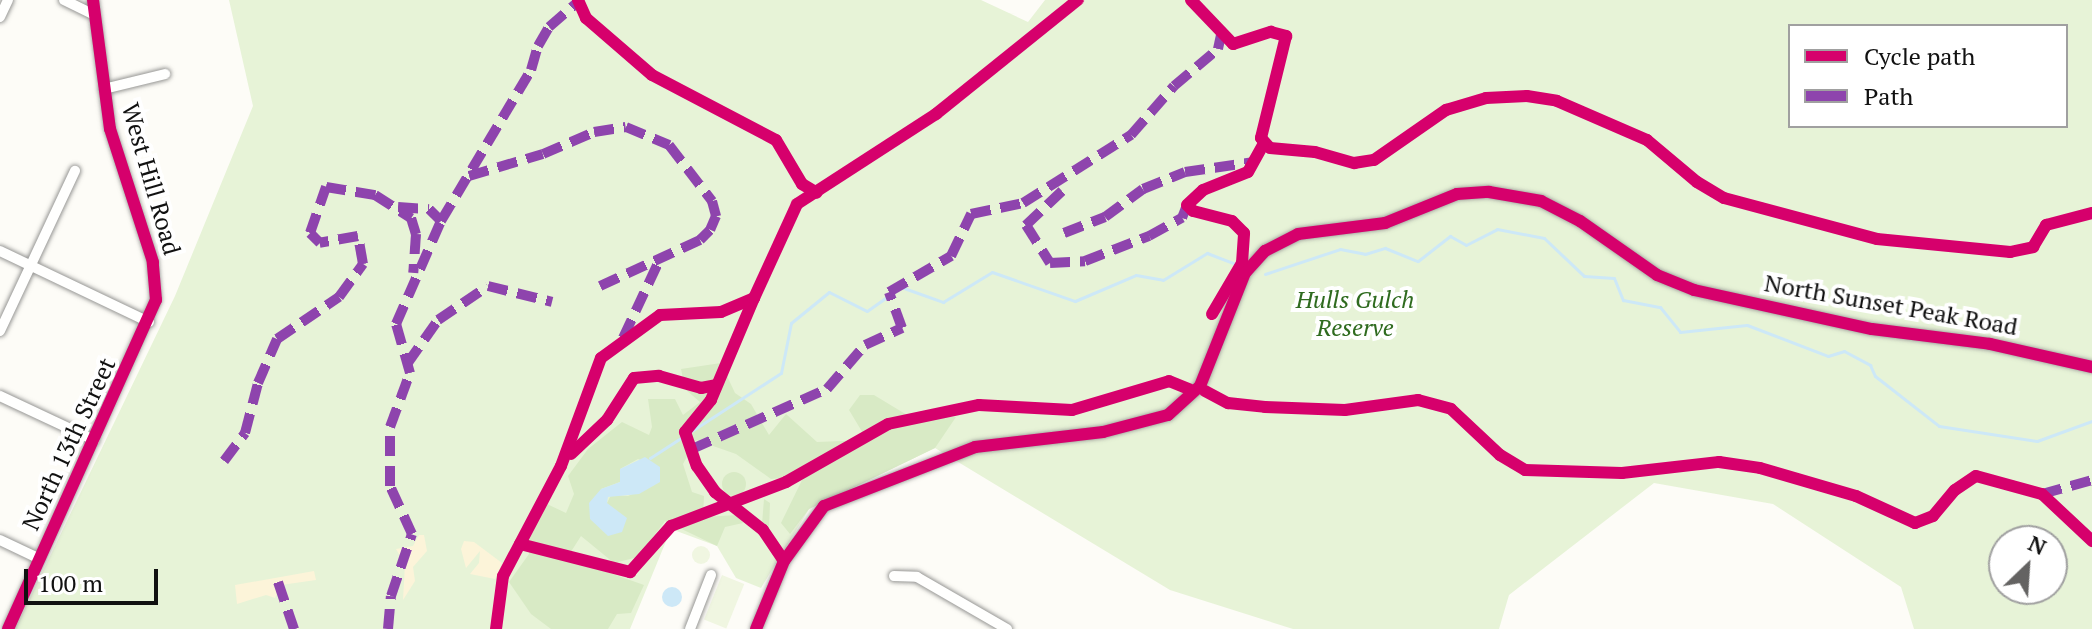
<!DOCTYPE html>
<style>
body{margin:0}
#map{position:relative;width:2092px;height:629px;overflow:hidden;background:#fdfcf7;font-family:"PT Serif",serif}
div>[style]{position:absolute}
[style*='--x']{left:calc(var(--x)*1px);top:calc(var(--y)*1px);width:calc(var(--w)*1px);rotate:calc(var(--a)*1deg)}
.green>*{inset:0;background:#e7f3d7}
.forest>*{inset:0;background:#d8eac5}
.round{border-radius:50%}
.sand>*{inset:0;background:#fcf4d9}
.pitch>*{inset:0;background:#f0f6e1;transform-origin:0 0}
.water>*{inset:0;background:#cde8f7}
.stream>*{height:3px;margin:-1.5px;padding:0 1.5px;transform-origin:1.5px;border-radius:1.5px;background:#cde8f7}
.roads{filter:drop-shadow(0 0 2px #979795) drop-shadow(0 0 2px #979795)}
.minor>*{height:10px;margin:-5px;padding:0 5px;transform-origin:5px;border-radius:5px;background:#fffffe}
.quiet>*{height:10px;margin-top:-5px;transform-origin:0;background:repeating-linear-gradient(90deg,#8e44ad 0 20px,transparent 0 30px)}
.cycleway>*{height:12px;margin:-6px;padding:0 6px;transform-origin:6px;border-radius:6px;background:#d6006c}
span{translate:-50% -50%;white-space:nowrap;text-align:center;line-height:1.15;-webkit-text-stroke:8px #fff;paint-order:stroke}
.street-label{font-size:24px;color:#111}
.park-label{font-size:24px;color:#2f6b1f;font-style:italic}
.legend{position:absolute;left:1788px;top:24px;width:280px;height:104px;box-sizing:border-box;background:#fff;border:2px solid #a0a0a0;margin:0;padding:10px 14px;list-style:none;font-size:24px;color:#111}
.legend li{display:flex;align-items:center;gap:16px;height:40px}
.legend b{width:40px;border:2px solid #a0a0a0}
.north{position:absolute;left:1988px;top:525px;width:80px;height:80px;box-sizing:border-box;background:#fff;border:2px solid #a0a0a0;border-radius:50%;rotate:25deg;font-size:22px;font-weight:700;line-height:32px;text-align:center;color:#111}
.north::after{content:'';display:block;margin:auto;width:28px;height:36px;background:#646362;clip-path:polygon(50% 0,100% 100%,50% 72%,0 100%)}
.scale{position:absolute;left:24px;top:569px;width:134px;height:36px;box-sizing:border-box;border:4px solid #111;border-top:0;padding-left:10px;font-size:24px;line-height:28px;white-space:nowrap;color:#111;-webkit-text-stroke:6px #fff;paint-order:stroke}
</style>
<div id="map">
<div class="green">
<i style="clip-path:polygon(evenodd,229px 0,981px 0,1028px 22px,1045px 0,2092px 0,2092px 629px,1914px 629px,1901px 587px,1773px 504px,1654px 483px,1509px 595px,1499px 629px,1293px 629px,1170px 590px,935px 448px,809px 509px,761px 588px,736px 578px,717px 546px,671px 529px,630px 629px,15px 629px,175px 296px,253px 106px,229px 0,1790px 26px,2066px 26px,2066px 126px,1790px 126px,1790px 26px,229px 0,2004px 541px,2052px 541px,2052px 589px,2004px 589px,2004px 541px)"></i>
</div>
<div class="forest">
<i style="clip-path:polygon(evenodd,721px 363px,735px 393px,751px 404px,769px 435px,786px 414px,817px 442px,867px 440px,849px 410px,860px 395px,874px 395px,907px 415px,956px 417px,935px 448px,809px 509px,790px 534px,781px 523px,804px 476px,771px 479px,736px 454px,696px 440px,683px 464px,692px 492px,704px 496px,703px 517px,738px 515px,743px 523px,725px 527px,717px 546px,665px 521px,638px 557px,614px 563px,581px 536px,567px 558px,644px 585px,631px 613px,617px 614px,608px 629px,551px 629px,531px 614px,509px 582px,529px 554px,529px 528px,547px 504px,566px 513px,574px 494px,568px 476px,588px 449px,622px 422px,649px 435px,652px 427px,648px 399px,675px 399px,683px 415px,700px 402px,685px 389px,681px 369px,721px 363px,638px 459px,653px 464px,654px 485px,628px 496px,611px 495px,607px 503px,601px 489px,620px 482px,620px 469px,638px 459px)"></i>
<i class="round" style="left:722px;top:472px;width:24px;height:24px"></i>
<i style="clip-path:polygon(764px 499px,770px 503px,769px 529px,762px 524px)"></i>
</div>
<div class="sand">
<i style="clip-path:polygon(419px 535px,424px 535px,427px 551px,413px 567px,415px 581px,403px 600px,405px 564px,396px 549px,413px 546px)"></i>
<i style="clip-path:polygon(464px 541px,474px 542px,502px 563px,495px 579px,470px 574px,479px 563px,480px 551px,466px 568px,461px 549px)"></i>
<i style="clip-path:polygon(314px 571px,316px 580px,281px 585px,275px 598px,266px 595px,237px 604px,235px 585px)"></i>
</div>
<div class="pitch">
<i class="round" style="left:692px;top:546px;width:18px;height:18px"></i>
<i style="left:722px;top:575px;width:24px;height:48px;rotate:22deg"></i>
</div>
<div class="water">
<i style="clip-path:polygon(645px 457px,660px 467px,660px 482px,639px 494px,608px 497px,607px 503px,627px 518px,622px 532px,608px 536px,590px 519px,589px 503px,601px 489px,620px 482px,620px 469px)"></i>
<i class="round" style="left:662px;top:587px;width:20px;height:20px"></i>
</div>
<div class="stream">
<i style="--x:1265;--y:274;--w:79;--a:-18.4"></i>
<i style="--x:1340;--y:249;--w:25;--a:11"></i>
<i style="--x:1365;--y:254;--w:21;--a:-17"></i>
<i style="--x:1385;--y:248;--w:35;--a:22"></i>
<i style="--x:1418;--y:261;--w:41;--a:-38"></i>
<i style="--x:1450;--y:236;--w:18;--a:29"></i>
<i style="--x:1466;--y:245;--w:35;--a:-27"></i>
<i style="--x:1497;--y:229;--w:48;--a:10.8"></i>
<i style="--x:1544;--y:238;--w:55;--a:43.5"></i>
<i style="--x:1584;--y:276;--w:30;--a:4"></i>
<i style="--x:1614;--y:278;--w:24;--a:68"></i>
<i style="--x:1623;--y:300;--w:38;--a:11"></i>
<i style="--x:1660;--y:307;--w:32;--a:51"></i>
<i style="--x:1680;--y:332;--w:67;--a:-6"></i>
<i style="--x:1747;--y:325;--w:87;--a:20.9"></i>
<i style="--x:1828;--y:356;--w:17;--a:-17"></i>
<i style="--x:1844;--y:351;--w:30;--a:28"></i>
<i style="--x:1870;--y:365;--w:12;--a:66"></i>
<i style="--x:1875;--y:376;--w:81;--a:38"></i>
<i style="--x:1939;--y:426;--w:99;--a:8.7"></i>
<i style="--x:2037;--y:441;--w:59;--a:-20"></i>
<i style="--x:650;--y:458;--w:156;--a:-33"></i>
<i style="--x:781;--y:373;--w:51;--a:-78.7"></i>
<i style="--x:791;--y:323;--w:49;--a:-39.2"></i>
<i style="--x:829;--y:292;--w:42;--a:26.6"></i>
<i style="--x:867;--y:311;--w:42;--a:-35.2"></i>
<i style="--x:901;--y:287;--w:45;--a:19.7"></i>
<i style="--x:943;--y:302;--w:57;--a:-31.5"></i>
<i style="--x:992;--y:272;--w:88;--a:19.3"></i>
<i style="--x:1075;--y:301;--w:66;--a:-23.1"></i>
<i style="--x:1136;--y:275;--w:27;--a:10"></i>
<i style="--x:1163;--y:280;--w:52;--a:-31.5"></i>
<i style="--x:1207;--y:253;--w:31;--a:21"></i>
</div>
<div class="roads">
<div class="minor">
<i style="--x:64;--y:0;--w:34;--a:26"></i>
<i style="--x:0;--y:17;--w:19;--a:-65"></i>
<i style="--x:104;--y:89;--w:63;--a:-13.8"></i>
<i style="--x:0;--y:251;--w:165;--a:25.5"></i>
<i style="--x:0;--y:331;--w:177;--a:-64.9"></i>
<i style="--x:0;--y:396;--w:104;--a:25.1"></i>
<i style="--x:0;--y:540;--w:44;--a:25.4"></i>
<i style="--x:894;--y:576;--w:23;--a:2"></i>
<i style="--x:917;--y:577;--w:104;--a:30"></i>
<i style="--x:8;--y:629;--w:361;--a:-65.8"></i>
<i style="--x:156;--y:300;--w:38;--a:-95"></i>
<i style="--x:153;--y:262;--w:140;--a:-107.9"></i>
<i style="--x:110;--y:129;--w:130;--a:-97.5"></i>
<i style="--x:690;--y:629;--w:58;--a:-68.7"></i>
<i style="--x:756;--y:629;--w:74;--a:-67.6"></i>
<i style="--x:784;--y:561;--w:68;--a:-54"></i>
<i style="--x:824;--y:506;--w:162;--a:-21.3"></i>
<i style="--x:975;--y:447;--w:129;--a:-6.7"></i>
<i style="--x:1103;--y:432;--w:67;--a:-14.7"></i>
<i style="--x:1168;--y:415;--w:43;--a:-42.2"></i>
<i style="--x:1200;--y:386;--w:122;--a:-68.3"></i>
<i style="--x:1245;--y:273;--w:30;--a:-48"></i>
<i style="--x:1265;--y:251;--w:37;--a:-27"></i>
<i style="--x:1298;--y:234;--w:88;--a:-7.2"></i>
<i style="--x:1385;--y:223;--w:78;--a:-21.9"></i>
<i style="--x:1457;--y:194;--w:32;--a:-4"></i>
<i style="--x:1489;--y:192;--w:53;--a:9.8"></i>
<i style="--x:1541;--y:201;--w:44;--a:27.1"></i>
<i style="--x:1580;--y:221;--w:94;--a:35"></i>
<i style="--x:1657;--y:275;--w:40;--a:22"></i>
<i style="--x:1694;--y:290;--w:182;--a:12.4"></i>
<i style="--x:1872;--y:329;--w:119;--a:7.2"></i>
<i style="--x:1990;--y:344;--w:105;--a:12.7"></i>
</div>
</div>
<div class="quiet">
<i style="--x:469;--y:176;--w:77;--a:-16.6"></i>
<i style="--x:543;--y:154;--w:56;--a:-23.3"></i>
<i style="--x:594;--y:132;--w:32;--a:-9"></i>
<i style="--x:626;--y:127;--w:47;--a:22.7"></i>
<i style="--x:669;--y:145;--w:71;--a:52.5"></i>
<i style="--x:712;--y:201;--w:16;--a:75"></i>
<i style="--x:716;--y:216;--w:15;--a:113"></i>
<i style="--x:710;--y:230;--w:14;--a:135"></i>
<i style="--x:700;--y:240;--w:110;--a:155.3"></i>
<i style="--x:1062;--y:191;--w:50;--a:136.6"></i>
<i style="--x:1026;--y:225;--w:45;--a:57.7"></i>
<i style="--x:1050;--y:263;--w:35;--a:-3"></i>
<i style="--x:1085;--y:261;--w:69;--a:-21.3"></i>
<i style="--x:1149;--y:236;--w:38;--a:-29"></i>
<i style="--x:1182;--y:218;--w:14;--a:-69"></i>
<i style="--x:398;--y:207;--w:31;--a:4"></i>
<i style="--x:429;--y:209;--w:17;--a:45"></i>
<i style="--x:1064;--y:233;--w:44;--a:-21.3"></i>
<i style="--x:1105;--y:217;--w:47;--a:-36.4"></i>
<i style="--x:1143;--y:189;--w:45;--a:-22"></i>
<i style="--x:1185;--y:172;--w:70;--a:-8.2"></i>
<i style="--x:623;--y:338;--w:87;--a:-64.9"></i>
<i style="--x:407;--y:364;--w:54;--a:-54.8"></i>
<i style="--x:438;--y:320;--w:60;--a:-34.2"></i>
<i style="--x:488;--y:286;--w:66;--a:14"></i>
<i style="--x:692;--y:449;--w:148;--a:-24"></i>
<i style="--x:827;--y:389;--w:58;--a:-49.2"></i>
<i style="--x:865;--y:345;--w:41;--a:-24.7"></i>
<i style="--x:902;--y:328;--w:38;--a:-110"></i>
<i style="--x:889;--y:292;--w:72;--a:-30.1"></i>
<i style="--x:951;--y:256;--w:47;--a:-64.5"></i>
<i style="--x:971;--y:214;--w:53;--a:-11.9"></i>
<i style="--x:1023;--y:203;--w:128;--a:-32.2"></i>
<i style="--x:1131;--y:135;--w:65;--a:-48.7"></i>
<i style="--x:1174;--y:86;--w:57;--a:-40.1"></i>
<i style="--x:1218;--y:49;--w:14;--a:-78"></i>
<i style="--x:224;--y:461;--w:35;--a:-53"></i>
<i style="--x:245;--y:433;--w:52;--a:-75.4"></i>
<i style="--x:258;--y:383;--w:48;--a:-66.6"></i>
<i style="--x:277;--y:339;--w:75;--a:-34.1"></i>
<i style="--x:339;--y:297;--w:41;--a:-54"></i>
<i style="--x:363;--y:264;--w:28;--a:-100"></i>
<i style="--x:358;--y:236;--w:39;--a:170"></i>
<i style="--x:320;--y:243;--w:14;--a:-135"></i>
<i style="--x:310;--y:233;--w:49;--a:-70.8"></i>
<i style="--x:326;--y:187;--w:50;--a:9.3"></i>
<i style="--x:375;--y:195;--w:43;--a:32.6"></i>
<i style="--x:411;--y:218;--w:17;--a:73"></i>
<i style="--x:416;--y:234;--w:39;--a:94"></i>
<i style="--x:2042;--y:494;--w:52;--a:-15.6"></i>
<i style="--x:278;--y:582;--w:50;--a:71.2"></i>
<i style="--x:388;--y:629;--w:33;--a:-85"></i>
<i style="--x:391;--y:596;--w:65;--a:-71.3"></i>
<i style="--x:412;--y:534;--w:53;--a:-114.6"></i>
<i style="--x:390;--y:486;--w:59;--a:-90"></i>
<i style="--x:390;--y:427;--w:58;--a:-69.7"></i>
<i style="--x:410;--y:373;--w:51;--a:-105.9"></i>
<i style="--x:396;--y:324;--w:112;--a:-66.4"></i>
<i style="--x:441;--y:221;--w:176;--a:-59.2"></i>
<i style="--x:531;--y:70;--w:25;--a:-74"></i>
<i style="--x:538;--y:46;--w:22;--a:-60"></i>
<i style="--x:549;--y:27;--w:40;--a:-41"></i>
</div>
<div class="cycleway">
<i style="--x:578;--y:0;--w:20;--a:66"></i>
<i style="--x:586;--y:18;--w:87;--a:40.8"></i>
<i style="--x:652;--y:75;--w:140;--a:27.7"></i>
<i style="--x:776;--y:140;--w:51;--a:59.4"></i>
<i style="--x:802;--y:184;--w:17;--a:31"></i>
<i style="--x:1191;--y:0;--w:61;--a:46.3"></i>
<i style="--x:1233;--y:44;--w:40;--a:-18"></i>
<i style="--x:1271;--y:32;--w:16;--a:15"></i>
<i style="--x:1286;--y:36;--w:105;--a:103.8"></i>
<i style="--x:1261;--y:138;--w:13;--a:48"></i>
<i style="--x:1270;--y:148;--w:45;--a:5.1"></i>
<i style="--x:1315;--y:152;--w:41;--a:15.8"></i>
<i style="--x:1354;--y:163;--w:20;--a:-9"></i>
<i style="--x:1374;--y:160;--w:88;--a:-34.8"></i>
<i style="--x:1446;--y:110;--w:42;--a:-16.7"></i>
<i style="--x:1486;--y:98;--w:41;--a:-2.8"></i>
<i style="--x:1527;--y:96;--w:30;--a:9"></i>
<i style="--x:1557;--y:101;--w:98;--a:23.4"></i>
<i style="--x:1647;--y:140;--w:65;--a:40"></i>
<i style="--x:1697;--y:182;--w:31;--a:31"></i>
<i style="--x:1724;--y:198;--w:158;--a:15"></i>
<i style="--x:1877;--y:239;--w:134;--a:5.6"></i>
<i style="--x:2010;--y:252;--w:24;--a:-12"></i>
<i style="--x:2033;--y:247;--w:26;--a:-59"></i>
<i style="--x:2046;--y:225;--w:48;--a:-14.6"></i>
<i style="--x:754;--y:298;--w:111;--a:112.9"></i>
<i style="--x:711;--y:400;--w:41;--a:129.1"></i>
<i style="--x:685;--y:432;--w:36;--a:71"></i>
<i style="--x:697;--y:466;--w:32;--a:55"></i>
<i style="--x:715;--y:492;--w:61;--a:38.4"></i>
<i style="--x:763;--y:530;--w:37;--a:56"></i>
<i style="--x:1212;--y:314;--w:59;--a:-59.5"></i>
<i style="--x:1242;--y:263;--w:30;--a:-86"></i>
<i style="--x:1244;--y:233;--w:17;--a:-135"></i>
<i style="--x:1232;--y:221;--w:40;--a:-165.6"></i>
<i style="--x:1193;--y:211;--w:8;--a:-135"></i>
<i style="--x:1187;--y:205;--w:22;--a:-43"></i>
<i style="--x:1203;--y:190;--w:48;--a:-21.8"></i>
<i style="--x:1248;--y:172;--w:31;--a:-61"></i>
<i style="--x:1205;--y:391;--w:26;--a:28"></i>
<i style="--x:1228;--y:403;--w:37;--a:6"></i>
<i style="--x:1265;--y:407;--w:80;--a:2.1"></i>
<i style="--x:1345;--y:410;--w:74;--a:-7.8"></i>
<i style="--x:1418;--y:400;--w:34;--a:15"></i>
<i style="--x:1451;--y:409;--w:67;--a:43.2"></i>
<i style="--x:1500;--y:455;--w:29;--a:31"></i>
<i style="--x:1525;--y:470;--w:97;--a:1.8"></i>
<i style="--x:1622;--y:473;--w:98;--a:-6.5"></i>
<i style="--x:1719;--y:462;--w:41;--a:8.3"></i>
<i style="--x:1760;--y:468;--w:100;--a:16.3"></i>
<i style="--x:1856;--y:496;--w:65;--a:24.6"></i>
<i style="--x:1915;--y:523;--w:19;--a:-21"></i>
<i style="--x:1933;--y:516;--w:34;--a:-50"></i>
<i style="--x:1955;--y:490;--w:25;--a:-34"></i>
<i style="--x:1976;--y:476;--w:68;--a:15.3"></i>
<i style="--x:2042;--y:494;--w:69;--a:43.2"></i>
<i style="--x:571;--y:454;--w:50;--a:-43.4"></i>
<i style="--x:607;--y:420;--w:50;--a:-57.3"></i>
<i style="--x:634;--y:378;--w:25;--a:-5"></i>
<i style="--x:659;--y:376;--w:44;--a:15.9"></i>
<i style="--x:701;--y:388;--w:15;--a:-11"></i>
<i style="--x:520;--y:544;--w:114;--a:14.3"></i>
<i style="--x:630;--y:572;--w:62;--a:-48.3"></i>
<i style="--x:671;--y:526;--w:123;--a:-20.9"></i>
<i style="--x:786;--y:482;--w:117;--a:-29.6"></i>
<i style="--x:888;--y:424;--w:93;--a:-11.8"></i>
<i style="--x:979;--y:405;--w:93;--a:3.1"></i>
<i style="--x:1072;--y:410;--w:101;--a:-16.6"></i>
<i style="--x:1169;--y:381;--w:22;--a:22"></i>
<i style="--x:8;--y:629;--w:361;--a:-65.8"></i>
<i style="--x:156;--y:300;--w:38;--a:-95"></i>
<i style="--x:153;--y:262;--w:140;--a:-107.9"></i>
<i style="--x:110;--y:129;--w:130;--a:-97.5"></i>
<i style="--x:496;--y:629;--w:53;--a:-82.5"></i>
<i style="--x:503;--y:576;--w:124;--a:-62.2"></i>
<i style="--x:561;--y:466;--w:115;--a:-69.7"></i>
<i style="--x:601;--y:358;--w:73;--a:-36.1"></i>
<i style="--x:660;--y:315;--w:61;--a:-2.8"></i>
<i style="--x:721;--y:312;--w:36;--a:-23"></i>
<i style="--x:754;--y:298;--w:103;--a:-65.4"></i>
<i style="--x:797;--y:204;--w:166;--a:-32.9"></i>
<i style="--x:936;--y:114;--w:182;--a:-38.8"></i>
<i style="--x:756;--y:629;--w:74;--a:-67.6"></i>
<i style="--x:784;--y:561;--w:68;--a:-54"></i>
<i style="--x:824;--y:506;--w:162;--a:-21.3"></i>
<i style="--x:975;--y:447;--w:129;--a:-6.7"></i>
<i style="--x:1103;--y:432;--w:67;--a:-14.7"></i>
<i style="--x:1168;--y:415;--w:43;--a:-42.2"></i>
<i style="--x:1200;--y:386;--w:122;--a:-68.3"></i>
<i style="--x:1245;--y:273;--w:30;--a:-48"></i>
<i style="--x:1265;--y:251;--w:37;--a:-27"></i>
<i style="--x:1298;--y:234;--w:88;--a:-7.2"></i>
<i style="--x:1385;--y:223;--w:78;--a:-21.9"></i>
<i style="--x:1457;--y:194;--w:32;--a:-4"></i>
<i style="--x:1489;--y:192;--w:53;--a:9.8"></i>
<i style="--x:1541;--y:201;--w:44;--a:27.1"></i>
<i style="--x:1580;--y:221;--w:94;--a:35"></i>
<i style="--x:1657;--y:275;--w:40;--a:22"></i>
<i style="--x:1694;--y:290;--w:182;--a:12.4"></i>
<i style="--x:1872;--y:329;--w:119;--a:7.2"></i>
<i style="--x:1990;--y:344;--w:105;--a:12.7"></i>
</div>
<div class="street-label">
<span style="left:151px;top:179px;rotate:74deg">West Hill Road</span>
<span style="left:1891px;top:305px;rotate:10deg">North Sunset Peak Road</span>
<span style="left:69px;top:444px;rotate:-65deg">North 13th Street</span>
</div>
<div class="park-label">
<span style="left:1355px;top:314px">Hulls Gulch<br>Reserve</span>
</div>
<ul class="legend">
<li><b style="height:10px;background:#d6006c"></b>Cycle path</li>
<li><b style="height:10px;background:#8e44ad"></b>Path</li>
</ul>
<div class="north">N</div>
<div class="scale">100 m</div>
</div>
